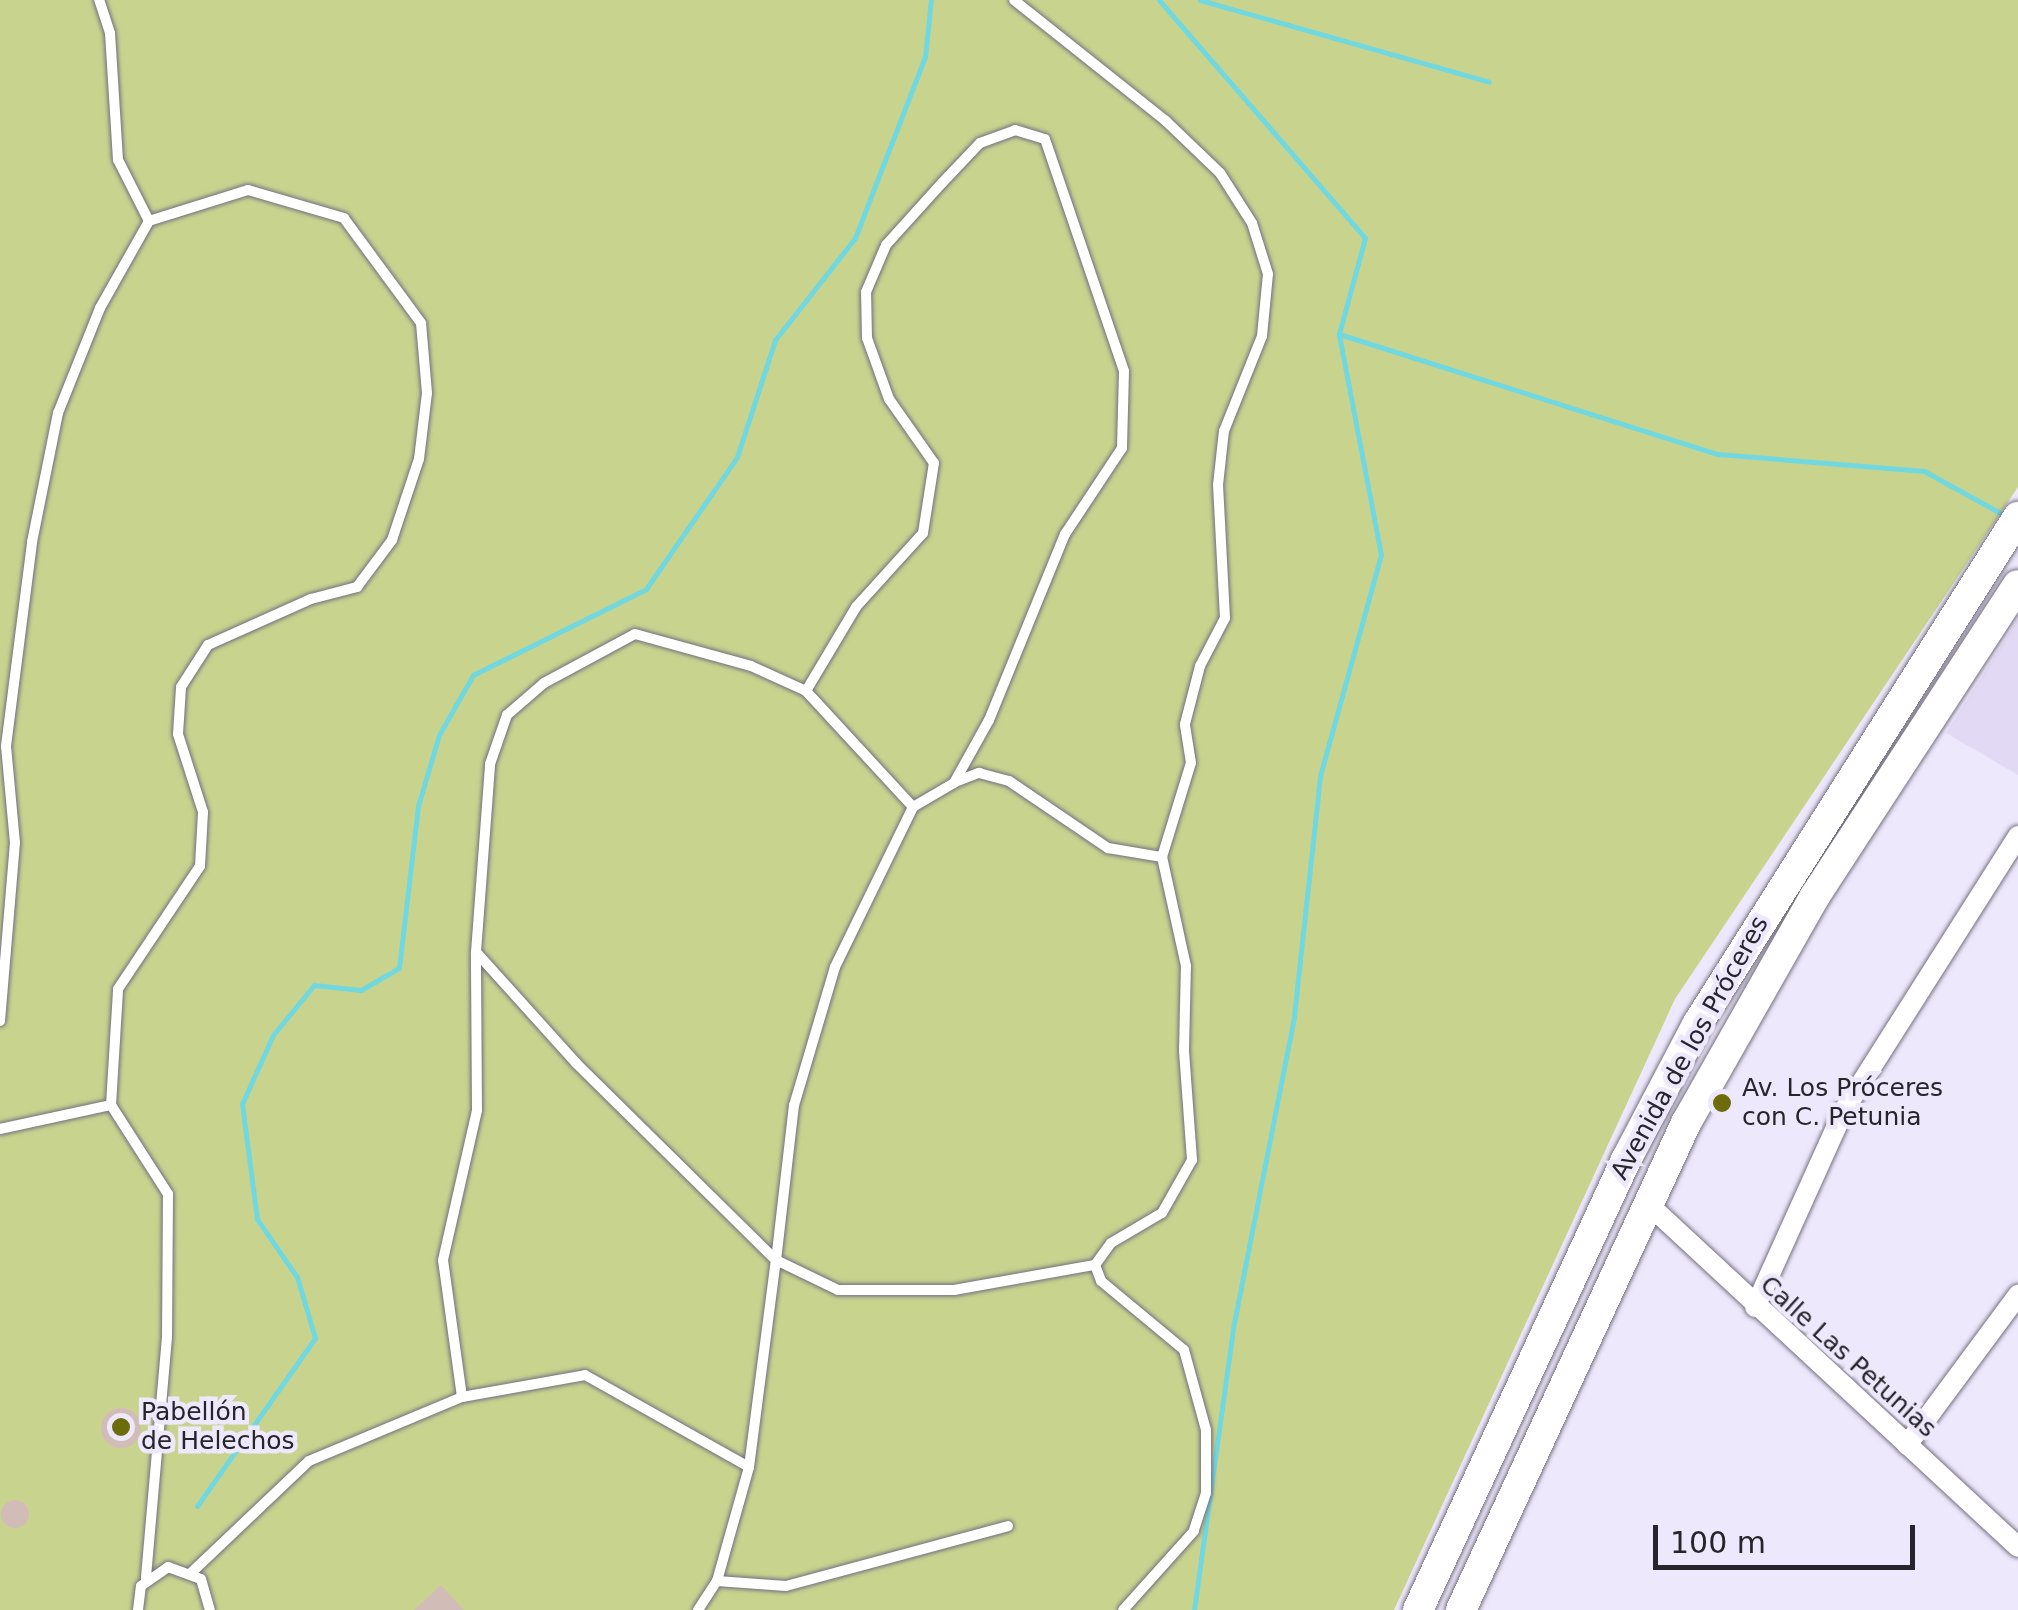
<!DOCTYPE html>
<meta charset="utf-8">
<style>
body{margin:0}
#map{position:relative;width:2018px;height:1610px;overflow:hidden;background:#eee8fc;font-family:"DejaVu Sans",sans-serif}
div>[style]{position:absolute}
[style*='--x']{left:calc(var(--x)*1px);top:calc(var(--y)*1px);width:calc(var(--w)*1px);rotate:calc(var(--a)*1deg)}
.built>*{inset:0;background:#e2daf4}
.green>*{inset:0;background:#c8d48e}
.stream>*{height:5px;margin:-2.5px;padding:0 2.5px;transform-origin:2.5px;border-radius:2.5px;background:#72d8df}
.building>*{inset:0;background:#d2bcb7}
.round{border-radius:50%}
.roads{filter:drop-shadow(0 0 2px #746f80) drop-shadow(0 0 2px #746f80)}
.lane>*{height:10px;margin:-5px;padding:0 5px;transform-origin:5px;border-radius:5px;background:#fff}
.street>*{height:20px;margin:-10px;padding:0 10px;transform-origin:10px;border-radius:10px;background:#fff}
.primary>*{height:30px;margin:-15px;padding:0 15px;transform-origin:15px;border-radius:15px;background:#fff}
.dots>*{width:28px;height:28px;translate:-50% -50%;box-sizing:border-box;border:5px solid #eee8fc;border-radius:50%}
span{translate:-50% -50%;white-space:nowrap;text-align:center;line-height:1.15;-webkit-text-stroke:9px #eee8fc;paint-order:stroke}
.street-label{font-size:25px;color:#27252c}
.poi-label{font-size:25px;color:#27252c}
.left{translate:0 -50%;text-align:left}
.scale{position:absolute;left:1653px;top:1525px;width:262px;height:45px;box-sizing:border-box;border:5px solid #27252c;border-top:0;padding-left:12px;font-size:30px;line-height:35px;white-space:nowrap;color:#27252c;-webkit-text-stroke:8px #eee8fc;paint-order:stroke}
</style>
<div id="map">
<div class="built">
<i style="clip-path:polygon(2018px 619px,2018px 775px,1946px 733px)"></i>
</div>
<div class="green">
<i style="clip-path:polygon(0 0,2018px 0,2018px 487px,1675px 999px,1394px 1610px,0 1610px)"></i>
</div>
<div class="stream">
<i style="--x:1159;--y:0;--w:315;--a:49.1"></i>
<i style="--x:1365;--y:238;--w:99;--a:105.2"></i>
<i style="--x:1339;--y:334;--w:398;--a:17.6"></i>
<i style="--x:1718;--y:454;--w:207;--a:4.7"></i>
<i style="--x:1924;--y:471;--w:94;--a:28.8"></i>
<i style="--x:1200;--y:0;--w:300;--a:15.8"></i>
<i style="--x:197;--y:1506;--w:205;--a:-54.9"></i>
<i style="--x:315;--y:1338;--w:64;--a:-106.4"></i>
<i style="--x:297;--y:1277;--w:70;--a:-124.6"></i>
<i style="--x:257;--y:1219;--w:116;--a:-97.4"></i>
<i style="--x:242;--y:1104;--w:76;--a:-65.8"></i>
<i style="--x:273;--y:1035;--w:65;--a:-50.6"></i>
<i style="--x:314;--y:985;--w:47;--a:6.1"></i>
<i style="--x:361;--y:990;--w:44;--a:-30.1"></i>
<i style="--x:399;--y:968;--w:163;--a:-83.3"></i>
<i style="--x:418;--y:806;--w:74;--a:-73.5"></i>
<i style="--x:439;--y:735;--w:69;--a:-60.5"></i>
<i style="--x:473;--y:675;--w:193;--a:-26.4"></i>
<i style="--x:646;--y:589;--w:160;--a:-55.4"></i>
<i style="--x:737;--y:457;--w:123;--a:-72"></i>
<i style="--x:775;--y:340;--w:130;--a:-51.9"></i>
<i style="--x:855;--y:238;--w:194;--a:-68.9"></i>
<i style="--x:925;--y:57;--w:57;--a:-84"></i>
<i style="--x:1194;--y:1610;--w:290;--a:-82.1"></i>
<i style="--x:1234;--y:1323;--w:313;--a:-78.9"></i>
<i style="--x:1294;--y:1016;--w:241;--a:-83.8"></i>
<i style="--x:1320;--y:776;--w:229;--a:-74.6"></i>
<i style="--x:1381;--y:555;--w:225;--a:-100.8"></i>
</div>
<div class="building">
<i class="round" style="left:101px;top:1408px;width:40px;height:40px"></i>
<i class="round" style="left:1px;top:1500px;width:28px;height:28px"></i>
<i style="clip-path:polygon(441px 1585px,464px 1610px,414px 1610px)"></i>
</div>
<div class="roads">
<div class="lane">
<i style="--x:806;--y:691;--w:158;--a:47.3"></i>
<i style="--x:955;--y:782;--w:26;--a:-21"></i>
<i style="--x:979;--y:773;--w:31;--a:15"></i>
<i style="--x:1009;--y:781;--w:120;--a:34.1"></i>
<i style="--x:1108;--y:848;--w:55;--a:9.5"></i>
<i style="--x:477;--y:953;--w:148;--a:48"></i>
<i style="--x:576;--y:1063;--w:281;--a:44.6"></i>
<i style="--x:0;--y:1021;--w:179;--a:-85.2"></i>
<i style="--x:15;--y:843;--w:97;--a:-95.3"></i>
<i style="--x:6;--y:746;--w:206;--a:-82.7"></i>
<i style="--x:32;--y:542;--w:132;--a:-78.6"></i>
<i style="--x:58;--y:413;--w:113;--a:-68.2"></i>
<i style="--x:100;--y:308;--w:100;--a:-60.6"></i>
<i style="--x:149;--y:221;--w:68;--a:-116.9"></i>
<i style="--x:118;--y:160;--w:127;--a:-93.6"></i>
<i style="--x:110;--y:33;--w:35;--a:-108"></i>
<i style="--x:111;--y:1105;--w:116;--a:-86.5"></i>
<i style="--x:118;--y:989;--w:148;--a:-56.3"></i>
<i style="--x:200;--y:866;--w:54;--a:-86.8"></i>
<i style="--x:203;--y:812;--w:82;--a:-107.8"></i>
<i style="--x:178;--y:734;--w:47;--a:-86.3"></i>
<i style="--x:181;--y:687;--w:50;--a:-57.3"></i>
<i style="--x:208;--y:645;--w:113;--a:-24.1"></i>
<i style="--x:311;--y:599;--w:48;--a:-14.6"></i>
<i style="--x:357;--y:587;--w:59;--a:-53.3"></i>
<i style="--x:392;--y:540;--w:85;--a:-71.6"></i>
<i style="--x:419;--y:459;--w:66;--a:-83.1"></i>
<i style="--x:427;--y:393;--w:70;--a:-94.9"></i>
<i style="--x:421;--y:323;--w:130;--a:-126.3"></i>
<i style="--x:344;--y:218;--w:100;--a:-163.7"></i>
<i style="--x:248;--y:190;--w:104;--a:162.6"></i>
<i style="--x:0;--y:1129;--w:114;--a:-12.2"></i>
<i style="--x:111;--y:1105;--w:106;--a:57.4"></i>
<i style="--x:168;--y:1194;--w:143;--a:90.4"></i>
<i style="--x:167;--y:1337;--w:243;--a:95"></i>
<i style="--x:1095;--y:1265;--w:17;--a:69"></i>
<i style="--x:1101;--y:1281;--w:108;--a:39.7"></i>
<i style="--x:1184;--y:1350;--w:83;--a:74.6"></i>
<i style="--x:1206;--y:1430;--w:63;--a:90"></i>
<i style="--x:1206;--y:1493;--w:40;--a:108"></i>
<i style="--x:1194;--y:1531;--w:106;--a:131.9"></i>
<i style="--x:462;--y:1397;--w:138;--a:-97.9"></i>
<i style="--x:443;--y:1260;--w:154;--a:-77.2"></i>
<i style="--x:477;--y:1110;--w:158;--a:-90.4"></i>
<i style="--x:476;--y:952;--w:189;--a:-85.7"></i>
<i style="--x:490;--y:764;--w:52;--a:-70.9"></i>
<i style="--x:507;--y:715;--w:49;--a:-40.9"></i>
<i style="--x:544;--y:683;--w:103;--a:-28.3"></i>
<i style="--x:635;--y:634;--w:120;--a:15.4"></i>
<i style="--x:751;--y:666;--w:60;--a:24.4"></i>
<i style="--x:806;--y:691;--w:98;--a:-59.2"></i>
<i style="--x:856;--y:607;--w:100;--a:-47.8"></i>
<i style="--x:923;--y:533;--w:71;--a:-81.1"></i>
<i style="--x:934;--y:463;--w:78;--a:-125.1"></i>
<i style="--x:889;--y:399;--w:65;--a:-109.8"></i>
<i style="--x:867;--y:338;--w:46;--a:-91.2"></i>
<i style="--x:866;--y:292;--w:51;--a:-66.9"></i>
<i style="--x:886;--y:245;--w:84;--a:-47.9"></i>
<i style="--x:942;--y:183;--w:55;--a:-46.5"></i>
<i style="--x:980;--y:143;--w:37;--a:-20"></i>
<i style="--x:1015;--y:130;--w:31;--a:17"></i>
<i style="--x:1045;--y:139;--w:245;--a:71.2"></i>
<i style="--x:1124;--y:371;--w:77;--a:91.5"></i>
<i style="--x:1122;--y:448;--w:103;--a:123.5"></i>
<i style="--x:1065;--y:534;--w:201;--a:112.2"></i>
<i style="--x:989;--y:720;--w:72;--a:119.1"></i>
<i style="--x:954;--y:783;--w:48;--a:149.7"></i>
<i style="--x:913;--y:807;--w:178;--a:116"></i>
<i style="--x:835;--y:967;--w:144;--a:106.5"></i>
<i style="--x:794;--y:1105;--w:156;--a:96.6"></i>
<i style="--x:192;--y:1572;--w:161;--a:-43.5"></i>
<i style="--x:309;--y:1461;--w:166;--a:-22.7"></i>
<i style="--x:462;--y:1397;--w:125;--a:-10.1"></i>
<i style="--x:585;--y:1375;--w:188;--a:29.3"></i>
<i style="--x:717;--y:1581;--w:69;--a:4.1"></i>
<i style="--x:786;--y:1586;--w:230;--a:-15.1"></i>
<i style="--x:138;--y:1610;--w:24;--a:-83"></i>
<i style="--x:141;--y:1586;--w:33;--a:-35"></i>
<i style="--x:168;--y:1567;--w:35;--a:20"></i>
<i style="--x:201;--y:1579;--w:32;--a:74"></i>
<i style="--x:698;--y:1610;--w:35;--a:-57"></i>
<i style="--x:717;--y:1581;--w:118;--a:-74.3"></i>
<i style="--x:749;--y:1467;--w:209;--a:-82.6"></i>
<i style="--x:776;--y:1260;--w:69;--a:25.8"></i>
<i style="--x:838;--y:1290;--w:116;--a:0"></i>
<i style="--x:954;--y:1290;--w:143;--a:-10.1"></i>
<i style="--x:1095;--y:1265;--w:27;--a:-54"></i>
<i style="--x:1111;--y:1243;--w:59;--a:-30.5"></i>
<i style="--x:1162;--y:1213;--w:61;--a:-60.5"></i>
<i style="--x:1192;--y:1160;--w:109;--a:-94.2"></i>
<i style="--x:1184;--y:1051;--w:85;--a:-88.7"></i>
<i style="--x:1186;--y:966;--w:112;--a:-102.4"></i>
<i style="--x:1162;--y:857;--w:98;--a:-72.9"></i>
<i style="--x:1191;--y:763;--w:39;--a:-99"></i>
<i style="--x:1185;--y:724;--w:60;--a:-75.5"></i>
<i style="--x:1200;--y:666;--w:54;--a:-62.5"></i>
<i style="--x:1225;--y:618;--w:133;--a:-93"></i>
<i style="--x:1218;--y:485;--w:54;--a:-83.7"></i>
<i style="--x:1224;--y:431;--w:102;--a:-68.2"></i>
<i style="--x:1262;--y:336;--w:62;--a:-84.5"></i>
<i style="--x:1268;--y:274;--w:53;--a:-107.4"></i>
<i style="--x:1252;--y:223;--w:59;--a:-122.6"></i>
<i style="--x:1220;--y:173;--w:75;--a:-136.1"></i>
<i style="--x:1166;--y:121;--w:194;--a:-141.5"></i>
</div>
<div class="street">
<i style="--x:1646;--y:1202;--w:507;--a:42.84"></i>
<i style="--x:1755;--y:1307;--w:214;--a:-65.7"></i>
<i style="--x:1843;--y:1112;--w:327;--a:-57.6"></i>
<i style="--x:1907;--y:1445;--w:187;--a:-53.5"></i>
</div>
<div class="primary">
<i style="--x:1418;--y:1610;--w:496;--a:-65.2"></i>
<i style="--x:1626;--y:1160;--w:155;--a:-62.3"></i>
<i style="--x:1698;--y:1023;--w:599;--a:-57.69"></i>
<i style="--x:1461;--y:1610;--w:536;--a:-65.2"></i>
<i style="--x:1686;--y:1123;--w:261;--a:-60.4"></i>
<i style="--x:1815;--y:896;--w:371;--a:-56.9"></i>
</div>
</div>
<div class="dots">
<i style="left:1722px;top:1103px;background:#6d6c0a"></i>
<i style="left:121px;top:1427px;background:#6d6c0a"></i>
</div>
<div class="street-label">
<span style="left:1690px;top:1048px;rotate:-61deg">Avenida de los Próceres</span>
<span style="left:1848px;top:1357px;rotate:42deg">Calle Las Petunias</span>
</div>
<div class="poi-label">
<span class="left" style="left:1742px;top:1103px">Av. Los Próceres<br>con C. Petunia</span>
<span class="left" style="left:141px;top:1427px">Pabellón<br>de Helechos</span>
</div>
<div class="scale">100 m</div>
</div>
